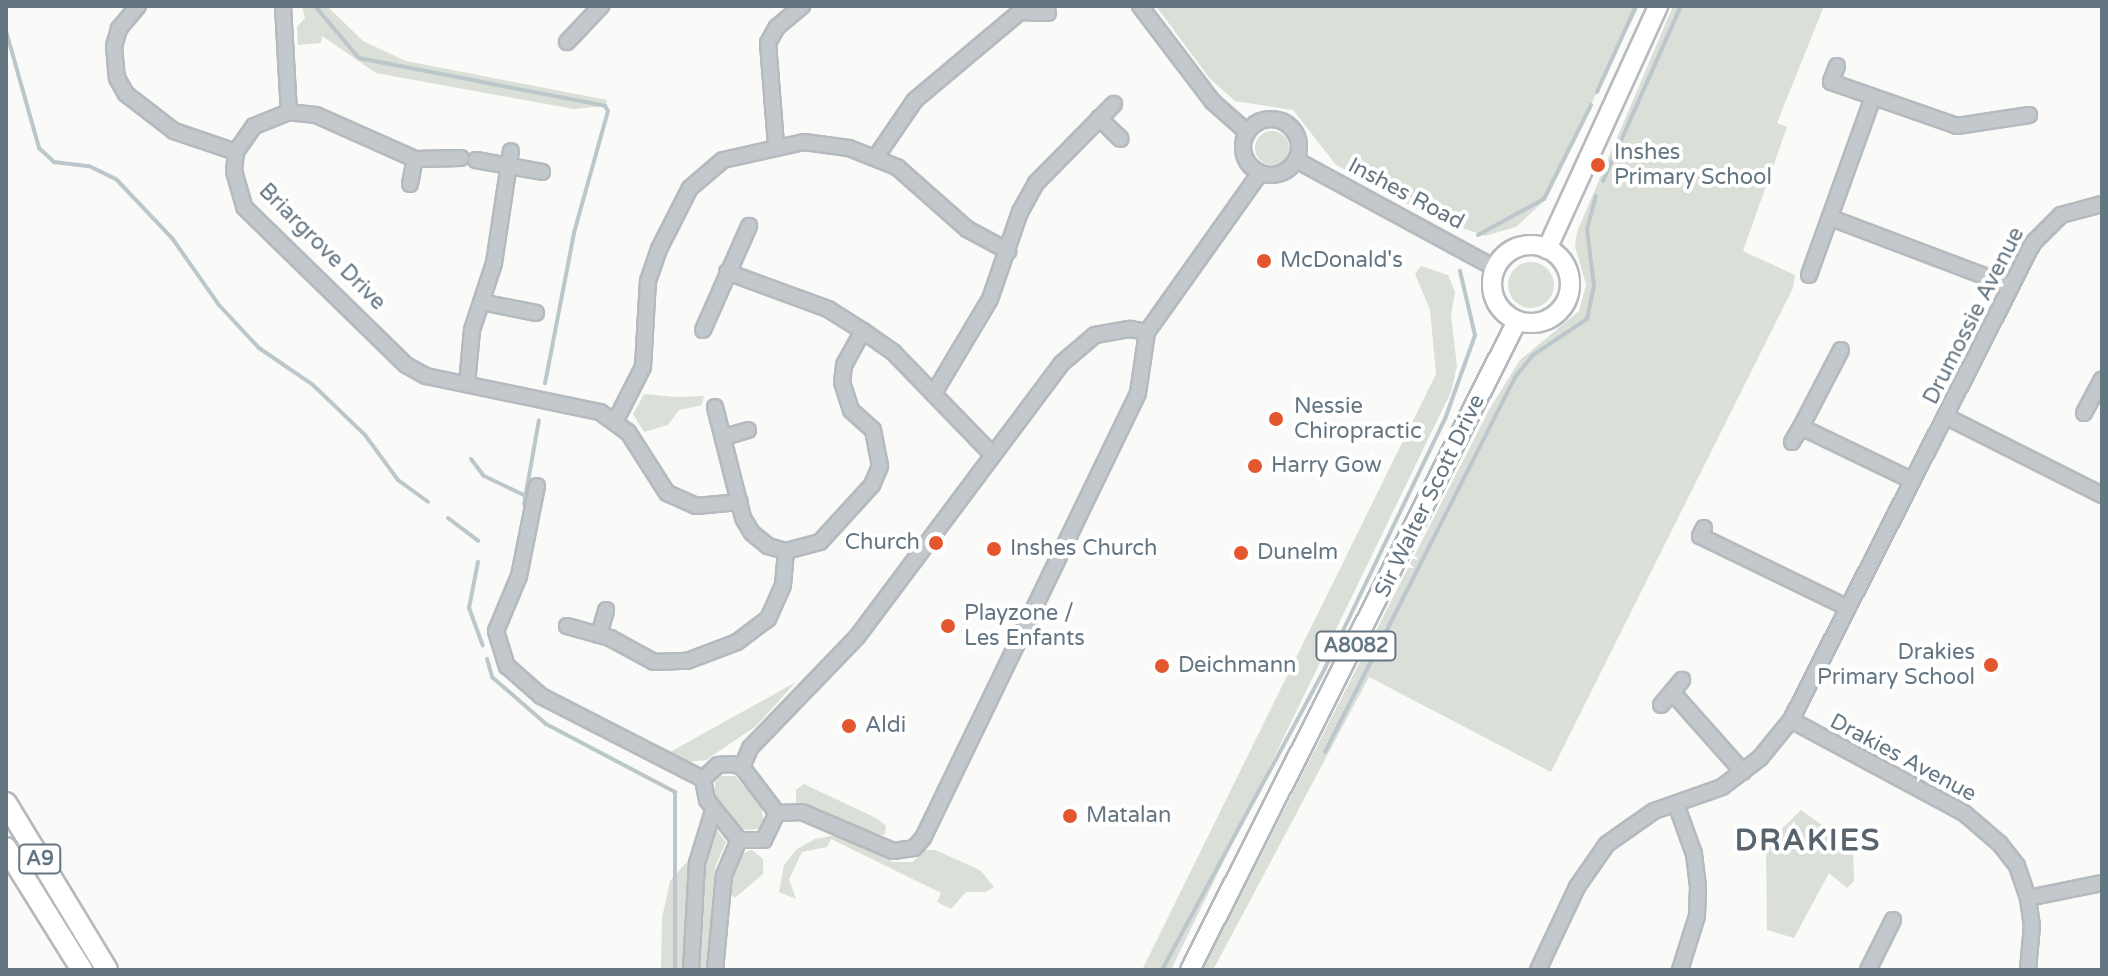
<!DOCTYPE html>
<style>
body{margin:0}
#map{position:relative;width:2108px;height:976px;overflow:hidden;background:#fafaf8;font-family:"Varela Round",sans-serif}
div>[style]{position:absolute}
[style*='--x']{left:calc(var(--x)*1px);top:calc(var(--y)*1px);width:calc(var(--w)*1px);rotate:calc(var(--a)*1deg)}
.green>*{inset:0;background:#dadfd7}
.round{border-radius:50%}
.stream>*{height:4px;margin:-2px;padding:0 2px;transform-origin:2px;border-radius:2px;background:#bbc7cb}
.roads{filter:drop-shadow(2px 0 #b5babe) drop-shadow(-2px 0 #b5babe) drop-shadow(0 2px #b5babe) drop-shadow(0 -2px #b5babe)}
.minor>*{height:14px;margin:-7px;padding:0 7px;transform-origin:7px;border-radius:7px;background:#c3c8cc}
.minor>.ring{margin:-7px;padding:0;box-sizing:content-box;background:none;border:14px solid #c3c8cc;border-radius:50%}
.major>*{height:18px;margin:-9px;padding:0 9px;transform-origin:9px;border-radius:9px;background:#fff}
.major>.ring{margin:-9px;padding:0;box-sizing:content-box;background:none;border:18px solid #fff;border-radius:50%}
.highway>*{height:20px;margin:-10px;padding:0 10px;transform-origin:10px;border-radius:10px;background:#fff}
.dots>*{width:22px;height:22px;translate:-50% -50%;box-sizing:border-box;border:4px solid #fff;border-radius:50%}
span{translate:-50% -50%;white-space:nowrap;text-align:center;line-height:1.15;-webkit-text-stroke:8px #fff;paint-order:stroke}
.shield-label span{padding:2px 6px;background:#fff;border:2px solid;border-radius:6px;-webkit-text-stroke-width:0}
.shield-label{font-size:20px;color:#657683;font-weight:700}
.poi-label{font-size:22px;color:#657683}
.left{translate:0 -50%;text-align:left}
.right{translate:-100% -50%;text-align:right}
.street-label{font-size:22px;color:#657683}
.district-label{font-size:30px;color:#57646e;font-weight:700;letter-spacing:2px}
.frame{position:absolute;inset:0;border:8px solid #657683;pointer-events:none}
</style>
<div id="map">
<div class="green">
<i style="clip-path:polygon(302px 6px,327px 6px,363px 41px,406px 61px,607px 100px,605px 106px,573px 109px,376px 73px,322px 36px,321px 43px,298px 45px,297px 27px,305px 18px)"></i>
<i style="clip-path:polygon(1156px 6px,1639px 6px,1544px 201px,1516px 227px,1485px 236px,1431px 217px,1336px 165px,1293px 110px,1235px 101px,1210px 79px)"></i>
<i style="clip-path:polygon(1673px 6px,1824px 6px,1777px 123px,1787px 127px,1743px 251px,1795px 275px,1793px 288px,1551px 772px,1369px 677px,1213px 970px,1202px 970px,1490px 408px,1520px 360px,1579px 311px,1586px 285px,1575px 246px,1577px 232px)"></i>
<i class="round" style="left:1255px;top:131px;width:34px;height:34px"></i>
<i class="round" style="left:1508px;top:262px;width:46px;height:46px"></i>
<i style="clip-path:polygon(1421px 266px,1448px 275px,1455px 292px,1451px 315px,1457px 366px,1451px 392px,1171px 970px,1142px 970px,1436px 374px,1430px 310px,1415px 274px)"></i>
<i style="clip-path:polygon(644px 394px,675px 397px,704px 396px,702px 405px,679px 410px,668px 425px,644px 432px,633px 414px)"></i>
<i style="clip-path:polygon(796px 682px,756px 726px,706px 760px,687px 762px,646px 746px,670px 752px)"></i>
<i style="clip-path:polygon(721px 776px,735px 776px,761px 806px,764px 823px,759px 829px,741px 830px,715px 798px,715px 782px)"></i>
<i style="clip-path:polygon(804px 784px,876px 818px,886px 826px,885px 834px,870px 837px,808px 810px,796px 802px,796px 790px)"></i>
<i style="clip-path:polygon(1801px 810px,1853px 847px,1854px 881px,1847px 888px,1829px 873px,1794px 938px,1767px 930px,1766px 845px)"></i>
<i style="clip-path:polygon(716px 829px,726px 842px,715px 867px,711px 970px,661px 970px,662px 918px,670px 881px)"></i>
<i style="clip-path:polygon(837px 835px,893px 862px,913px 862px,924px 850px,935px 850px,980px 870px,994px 887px,986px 892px,966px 892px,951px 909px,937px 902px,941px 893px,831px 839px,827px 847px,802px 852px,789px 879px,796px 899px,779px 892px,784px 865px,797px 849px,815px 839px)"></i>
<i style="clip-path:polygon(752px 850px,763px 859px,763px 874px,735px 898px,728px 892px,728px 875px,738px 855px)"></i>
</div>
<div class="stream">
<i style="--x:315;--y:6;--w:68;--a:49.8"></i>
<i style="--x:359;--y:58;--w:251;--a:11"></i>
<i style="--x:605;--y:106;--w:6;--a:59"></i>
<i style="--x:608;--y:111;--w:127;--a:105.6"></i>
<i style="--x:574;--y:233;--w:153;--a:100.9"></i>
<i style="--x:6;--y:31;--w:122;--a:74.2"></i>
<i style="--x:39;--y:148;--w:21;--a:43"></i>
<i style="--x:54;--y:162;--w:35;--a:7"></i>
<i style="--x:89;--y:166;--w:30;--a:26"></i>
<i style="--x:116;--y:179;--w:81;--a:46.5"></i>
<i style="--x:172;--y:238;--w:82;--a:55"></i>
<i style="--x:219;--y:305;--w:59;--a:47.1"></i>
<i style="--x:259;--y:348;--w:65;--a:34.4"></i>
<i style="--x:313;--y:385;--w:72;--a:43.9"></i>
<i style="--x:365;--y:435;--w:56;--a:53.7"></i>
<i style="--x:398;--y:480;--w:37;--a:36"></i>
<i style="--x:1597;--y:92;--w:94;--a:-65.6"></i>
<i style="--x:1603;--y:181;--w:192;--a:-66"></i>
<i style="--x:1478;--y:235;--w:75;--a:-28.6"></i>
<i style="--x:1544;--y:199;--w:105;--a:-63.4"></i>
<i style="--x:471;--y:459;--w:21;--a:53"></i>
<i style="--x:484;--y:476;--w:47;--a:25.5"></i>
<i style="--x:524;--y:504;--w:85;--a:-79.9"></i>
<i style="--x:448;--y:518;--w:38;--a:37"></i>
<i style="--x:478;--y:562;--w:47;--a:101.1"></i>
<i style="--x:469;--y:608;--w:40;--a:69.8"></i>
<i style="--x:487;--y:659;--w:19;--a:74"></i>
<i style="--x:492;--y:677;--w:72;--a:41"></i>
<i style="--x:546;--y:724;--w:146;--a:27.8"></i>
<i style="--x:675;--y:792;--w:178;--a:90"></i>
<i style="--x:1325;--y:752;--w:422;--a:-63.1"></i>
<i style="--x:1516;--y:376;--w:27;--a:-51"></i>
<i style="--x:1533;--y:355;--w:65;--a:-33.7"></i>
<i style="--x:1587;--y:319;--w:34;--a:-78"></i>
<i style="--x:1594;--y:286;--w:57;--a:-97"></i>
<i style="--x:1587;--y:229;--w:34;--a:-75"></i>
<i style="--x:1162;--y:970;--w:343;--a:-61.6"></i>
<i style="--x:1325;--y:668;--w:276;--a:-64.3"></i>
<i style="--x:1445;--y:419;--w:89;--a:-70.3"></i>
<i style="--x:1475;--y:335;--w:66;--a:-103.2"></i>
</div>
<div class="roads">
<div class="minor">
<i style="--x:138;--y:6;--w:30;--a:130"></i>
<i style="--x:119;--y:29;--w:18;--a:106"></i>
<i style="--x:114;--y:46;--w:32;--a:85"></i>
<i style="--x:117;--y:78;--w:18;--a:61"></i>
<i style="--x:126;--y:94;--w:61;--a:37.6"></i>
<i style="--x:174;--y:131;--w:65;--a:18.7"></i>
<i style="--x:283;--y:6;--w:106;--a:86.8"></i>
<i style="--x:1020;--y:6;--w:6;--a:90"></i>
<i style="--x:1020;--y:12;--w:28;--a:2"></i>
<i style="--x:1140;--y:6;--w:121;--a:52.8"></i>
<i style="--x:1213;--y:102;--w:45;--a:41.4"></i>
<i style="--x:567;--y:42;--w:50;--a:-46.6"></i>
<i style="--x:1837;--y:66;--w:17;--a:111"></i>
<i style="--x:1831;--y:82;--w:133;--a:19.2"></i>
<i style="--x:1957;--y:126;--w:73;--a:-8.7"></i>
<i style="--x:1099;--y:118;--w:30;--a:44"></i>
<i class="ring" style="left:1243px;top:119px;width:42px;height:42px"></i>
<i style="--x:776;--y:145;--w:102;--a:-94.5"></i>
<i style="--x:768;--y:43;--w:18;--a:-61"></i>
<i style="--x:777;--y:27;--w:33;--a:-40"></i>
<i style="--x:876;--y:157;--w:69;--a:-55.6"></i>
<i style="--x:915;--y:100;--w:137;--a:-40"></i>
<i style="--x:461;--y:158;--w:46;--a:178.8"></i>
<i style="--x:415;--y:159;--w:108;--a:-156"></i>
<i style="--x:316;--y:115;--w:27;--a:-174"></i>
<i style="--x:289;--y:112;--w:38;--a:158"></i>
<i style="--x:254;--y:126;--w:32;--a:125"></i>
<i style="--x:236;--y:152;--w:19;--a:96"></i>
<i style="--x:234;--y:171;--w:37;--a:74"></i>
<i style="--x:244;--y:207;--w:226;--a:44.3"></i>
<i style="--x:406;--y:365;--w:23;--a:29"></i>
<i style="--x:426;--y:376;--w:178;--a:11.7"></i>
<i style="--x:600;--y:412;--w:34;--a:36"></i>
<i style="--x:628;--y:432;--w:72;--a:57.4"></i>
<i style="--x:667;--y:493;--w:32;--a:24"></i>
<i style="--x:696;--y:506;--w:44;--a:-5.2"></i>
<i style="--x:476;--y:160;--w:67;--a:10.3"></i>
<i style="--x:1296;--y:160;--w:226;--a:28.5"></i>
<i style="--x:410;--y:184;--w:25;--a:-79"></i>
<i style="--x:1831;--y:218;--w:192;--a:20.7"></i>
<i style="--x:727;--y:272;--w:108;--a:20.1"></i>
<i style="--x:828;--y:309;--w:41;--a:32.2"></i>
<i style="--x:863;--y:331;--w:38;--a:35"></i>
<i style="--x:894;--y:353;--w:139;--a:45.9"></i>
<i style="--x:1809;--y:275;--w:189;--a:-70.2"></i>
<i style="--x:481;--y:302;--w:56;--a:11.3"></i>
<i style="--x:703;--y:330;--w:114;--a:-66.1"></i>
<i style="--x:1841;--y:350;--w:87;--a:117.5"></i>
<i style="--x:1801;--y:427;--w:122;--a:25.7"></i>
<i style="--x:467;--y:384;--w:54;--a:-84.7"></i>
<i style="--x:472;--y:330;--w:71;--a:-71.8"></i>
<i style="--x:494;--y:263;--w:113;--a:-81.4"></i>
<i style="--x:934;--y:393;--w:109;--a:-59.2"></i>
<i style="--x:990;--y:299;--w:92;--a:-71"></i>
<i style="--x:1020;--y:212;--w:33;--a:-61"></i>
<i style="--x:1036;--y:183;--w:111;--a:-45.4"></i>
<i style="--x:715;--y:407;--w:114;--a:75.8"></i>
<i style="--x:743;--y:518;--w:17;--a:59"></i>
<i style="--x:752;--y:533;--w:21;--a:39"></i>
<i style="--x:768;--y:546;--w:19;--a:16"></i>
<i style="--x:786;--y:551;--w:35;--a:-15"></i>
<i style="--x:820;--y:542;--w:77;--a:-47.6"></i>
<i style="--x:872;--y:485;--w:21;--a:-67"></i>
<i style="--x:880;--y:466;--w:37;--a:-101"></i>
<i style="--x:873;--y:430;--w:30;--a:-138"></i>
<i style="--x:851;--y:410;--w:29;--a:-108"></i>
<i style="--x:842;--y:382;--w:17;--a:-83"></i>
<i style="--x:844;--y:365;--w:39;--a:-61"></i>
<i style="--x:2084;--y:413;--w:38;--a:-62"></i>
<i style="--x:1947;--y:417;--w:174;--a:26.7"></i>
<i style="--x:616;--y:420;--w:59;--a:-63"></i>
<i style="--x:643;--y:367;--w:86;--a:-86.7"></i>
<i style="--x:648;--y:281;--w:34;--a:-71"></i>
<i style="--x:659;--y:249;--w:68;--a:-63.1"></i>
<i style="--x:690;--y:188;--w:43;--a:-40.3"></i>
<i style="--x:723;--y:160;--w:83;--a:-12.5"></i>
<i style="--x:804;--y:142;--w:45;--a:7.6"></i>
<i style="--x:849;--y:148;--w:52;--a:21.6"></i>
<i style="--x:897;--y:167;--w:94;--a:41.5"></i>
<i style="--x:967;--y:229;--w:47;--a:28.2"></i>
<i style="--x:724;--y:437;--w:25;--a:-16"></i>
<i style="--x:1792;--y:442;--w:17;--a:-59"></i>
<i style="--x:537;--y:486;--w:92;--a:101.3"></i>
<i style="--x:519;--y:576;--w:60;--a:112.7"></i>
<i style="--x:496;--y:631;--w:37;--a:73"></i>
<i style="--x:507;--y:666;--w:45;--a:41.4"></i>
<i style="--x:541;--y:696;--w:182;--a:27.1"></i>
<i style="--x:1704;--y:528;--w:9;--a:117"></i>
<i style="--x:1700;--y:536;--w:162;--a:25.9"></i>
<i style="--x:567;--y:626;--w:45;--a:15.6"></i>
<i style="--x:610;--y:638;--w:50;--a:28.6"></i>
<i style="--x:654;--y:662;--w:33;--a:-2"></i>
<i style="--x:687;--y:661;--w:53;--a:-20.8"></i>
<i style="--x:737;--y:642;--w:39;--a:-37"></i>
<i style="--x:768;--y:619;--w:37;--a:-66"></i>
<i style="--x:783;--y:585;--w:34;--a:-85"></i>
<i style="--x:599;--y:635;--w:26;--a:-74"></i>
<i style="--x:1672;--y:692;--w:107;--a:48.4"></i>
<i style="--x:1661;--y:705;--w:33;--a:-50"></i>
<i style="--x:1791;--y:720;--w:196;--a:28.3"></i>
<i style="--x:1964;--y:813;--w:48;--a:40.7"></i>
<i style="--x:2000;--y:844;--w:28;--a:52"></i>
<i style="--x:2017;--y:866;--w:34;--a:71"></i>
<i style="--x:2028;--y:898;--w:27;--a:82"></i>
<i style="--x:2032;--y:925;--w:45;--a:95.1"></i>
<i style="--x:731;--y:764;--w:11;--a:15"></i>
<i style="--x:742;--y:767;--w:58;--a:52.7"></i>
<i style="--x:777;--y:813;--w:30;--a:116"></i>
<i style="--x:764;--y:840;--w:25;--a:180"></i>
<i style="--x:739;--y:840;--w:51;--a:-128.7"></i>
<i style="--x:707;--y:800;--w:21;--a:-101"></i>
<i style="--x:703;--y:779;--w:21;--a:-43"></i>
<i style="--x:718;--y:765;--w:13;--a:-4"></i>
<i style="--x:742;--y:767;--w:21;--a:-67"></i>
<i style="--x:750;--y:748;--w:154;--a:-46.1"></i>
<i style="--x:857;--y:637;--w:342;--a:-53.2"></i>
<i style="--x:1062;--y:363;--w:43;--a:-40.3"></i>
<i style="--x:1095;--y:335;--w:36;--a:-10"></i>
<i style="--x:1130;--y:329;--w:17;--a:10"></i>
<i style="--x:1676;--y:804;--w:53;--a:70.2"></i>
<i style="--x:1694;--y:854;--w:33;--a:83"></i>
<i style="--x:1698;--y:887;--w:29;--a:92"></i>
<i style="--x:1697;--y:916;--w:57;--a:107.5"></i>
<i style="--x:777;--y:813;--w:25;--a:-2"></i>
<i style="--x:802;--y:812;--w:99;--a:23.2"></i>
<i style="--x:893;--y:851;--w:21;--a:-8"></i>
<i style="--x:914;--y:848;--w:13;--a:-48"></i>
<i style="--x:923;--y:838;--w:494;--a:-64.2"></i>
<i style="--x:1138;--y:393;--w:62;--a:-81.6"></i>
<i style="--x:1147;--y:332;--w:195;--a:-54.6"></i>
<i style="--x:2028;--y:898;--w:76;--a:-11.5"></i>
<i style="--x:691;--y:970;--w:107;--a:-86.8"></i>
<i style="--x:697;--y:863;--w:54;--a:-72.9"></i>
<i style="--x:715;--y:970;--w:95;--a:-84.6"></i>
<i style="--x:724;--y:875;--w:38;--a:-67"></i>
<i style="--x:1538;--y:970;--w:92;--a:-64.8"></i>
<i style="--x:1577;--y:887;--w:52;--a:-55.1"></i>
<i style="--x:1607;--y:844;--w:57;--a:-35.1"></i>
<i style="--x:1654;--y:811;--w:72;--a:-19.4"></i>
<i style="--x:1722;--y:787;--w:48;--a:-37.3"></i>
<i style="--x:1760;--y:758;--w:49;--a:-50.8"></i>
<i style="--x:1791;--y:720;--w:535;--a:-63.1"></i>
<i style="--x:2033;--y:243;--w:40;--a:-45"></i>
<i style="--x:2061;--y:215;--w:42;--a:-15"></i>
<i style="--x:1868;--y:970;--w:56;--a:-63.4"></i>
</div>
<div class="major">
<i class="ring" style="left:1492px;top:245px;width:60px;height:60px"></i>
<i style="--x:1547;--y:249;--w:267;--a:-65.4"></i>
<i style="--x:1190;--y:970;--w:727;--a:-63.26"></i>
</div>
<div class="highway">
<i style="--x:6;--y:803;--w:195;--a:58.8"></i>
<i style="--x:6;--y:848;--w:144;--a:58.1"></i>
</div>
</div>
<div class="dots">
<i style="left:1598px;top:165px;background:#e4572e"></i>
<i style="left:1264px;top:261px;background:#e4572e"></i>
<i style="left:1276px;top:419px;background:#e4572e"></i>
<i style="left:1255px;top:466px;background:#e4572e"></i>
<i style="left:936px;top:543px;background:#e4572e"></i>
<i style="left:994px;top:549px;background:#e4572e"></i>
<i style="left:1241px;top:553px;background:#e4572e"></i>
<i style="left:948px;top:626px;background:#e4572e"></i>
<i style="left:1991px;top:665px;background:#e4572e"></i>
<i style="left:1162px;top:666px;background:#e4572e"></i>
<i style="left:849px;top:726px;background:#e4572e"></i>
<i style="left:1070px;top:816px;background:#e4572e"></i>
</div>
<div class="shield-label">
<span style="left:1356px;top:646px">A8082</span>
<span style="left:40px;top:859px">A9</span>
</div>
<div class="poi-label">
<span class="left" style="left:1614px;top:165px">Inshes<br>Primary School</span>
<span class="left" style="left:1280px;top:261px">McDonald's</span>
<span class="left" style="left:1294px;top:419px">Nessie<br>Chiropractic</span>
<span class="left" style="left:1271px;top:466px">Harry Gow</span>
<span class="right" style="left:920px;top:543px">Church</span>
<span class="left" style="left:1010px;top:549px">Inshes Church</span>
<span class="left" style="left:1257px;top:553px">Dunelm</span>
<span class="left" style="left:964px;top:626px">Playzone /<br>Les Enfants</span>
<span class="right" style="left:1975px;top:665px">Drakies<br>Primary School</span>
<span class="left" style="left:1178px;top:666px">Deichmann</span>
<span class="left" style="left:865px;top:726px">Aldi</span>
<span class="left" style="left:1086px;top:816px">Matalan</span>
</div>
<div class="street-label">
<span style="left:1406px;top:194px;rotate:28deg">Inshes Road</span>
<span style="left:322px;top:247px;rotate:45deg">Briargrove Drive</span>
<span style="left:1974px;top:316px;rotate:-63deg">Drumossie Avenue</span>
<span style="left:1430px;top:496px;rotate:-64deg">Sir Walter Scott Drive</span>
<span style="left:1903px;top:758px;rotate:28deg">Drakies Avenue</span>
</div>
<div class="district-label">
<span style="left:1808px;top:841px">DRAKIES</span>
</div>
<div class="frame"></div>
</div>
